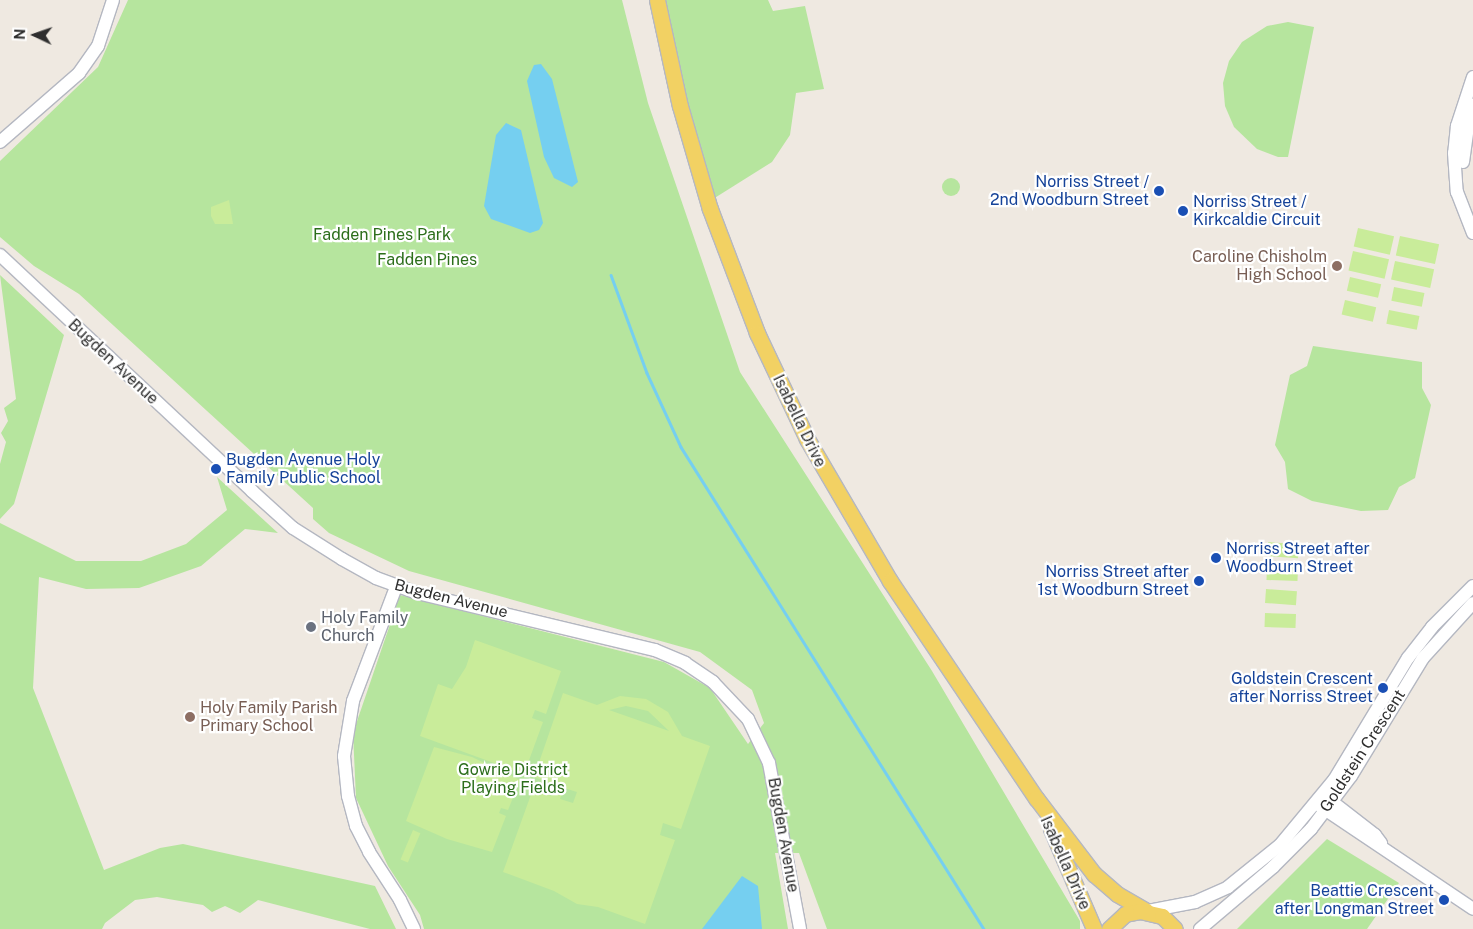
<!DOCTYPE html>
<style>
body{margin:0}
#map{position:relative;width:1473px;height:929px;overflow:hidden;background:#efe9e1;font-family:"Public Sans",sans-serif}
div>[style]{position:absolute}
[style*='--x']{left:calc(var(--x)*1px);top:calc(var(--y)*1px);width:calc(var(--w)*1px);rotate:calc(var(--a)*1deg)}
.green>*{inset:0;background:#b6e59e}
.round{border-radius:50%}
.pitch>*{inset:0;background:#c9ec9a;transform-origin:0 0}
.water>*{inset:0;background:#75cff0}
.stream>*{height:2.5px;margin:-1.25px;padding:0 1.25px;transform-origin:1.25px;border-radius:1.25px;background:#75cff0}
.roads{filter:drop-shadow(1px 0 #b4b7c1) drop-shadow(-1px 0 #b4b7c1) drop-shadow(0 1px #b4b7c1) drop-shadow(0 -1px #b4b7c1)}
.tertiary>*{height:12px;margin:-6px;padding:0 6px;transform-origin:6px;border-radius:6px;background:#fff}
.primary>*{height:15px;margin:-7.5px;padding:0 7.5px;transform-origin:7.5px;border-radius:7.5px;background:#f2d163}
.dots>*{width:14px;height:14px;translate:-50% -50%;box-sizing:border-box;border:2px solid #fff;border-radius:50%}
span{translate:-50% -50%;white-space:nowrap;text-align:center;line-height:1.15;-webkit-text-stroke:4.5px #fff;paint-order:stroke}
.transit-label{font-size:16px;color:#164399}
.right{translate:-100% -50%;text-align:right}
.left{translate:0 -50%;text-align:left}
.park-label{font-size:16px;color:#2c6e1b}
.education-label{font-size:16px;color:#785e54}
.street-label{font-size:16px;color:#2e2e2e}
.worship-label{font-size:16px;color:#5b616d}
.north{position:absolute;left:10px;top:10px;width:50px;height:50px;-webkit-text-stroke:4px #fff;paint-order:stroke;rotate:273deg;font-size:14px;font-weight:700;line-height:20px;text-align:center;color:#2e2e2e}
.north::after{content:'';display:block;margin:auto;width:18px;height:22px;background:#2e2e2e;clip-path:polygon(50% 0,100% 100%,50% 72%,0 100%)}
</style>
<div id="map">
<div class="green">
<i style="clip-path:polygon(128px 0,622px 0,648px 103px,740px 372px,932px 671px,1080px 921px,1080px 929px,827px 929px,799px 853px,775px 853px,788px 929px,424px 929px,420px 915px,388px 866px,356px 798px,353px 733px,400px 595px,664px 662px,710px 688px,748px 744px,764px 723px,752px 690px,700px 652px,409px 571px,329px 533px,313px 519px,313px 508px,79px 294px,34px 266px,0 237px,0 161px,98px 67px)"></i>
<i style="clip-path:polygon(663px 0,768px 0,773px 11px,805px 6px,824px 89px,796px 93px,790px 135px,772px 162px,713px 199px,686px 109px)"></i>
<i style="clip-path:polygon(1288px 22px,1314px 27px,1288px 157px,1278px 157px,1257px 149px,1234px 127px,1225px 106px,1223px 83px,1229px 61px,1242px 42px,1267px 26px)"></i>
<i class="round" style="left:942px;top:178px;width:18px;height:18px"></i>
<i style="clip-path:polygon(0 275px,64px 335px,14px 504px,0 519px,0 464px,6px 442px,1px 433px,8px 421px,4px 408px,16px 399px)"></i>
<i style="clip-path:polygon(1313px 346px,1422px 362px,1422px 388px,1431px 405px,1415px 478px,1399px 487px,1388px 510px,1361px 511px,1312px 501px,1288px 489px,1285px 462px,1275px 445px,1290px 375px,1307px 366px)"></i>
<i style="clip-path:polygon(217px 477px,278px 533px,245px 529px,201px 566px,139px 588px,86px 589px,39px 577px,33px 688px,104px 870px,160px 848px,183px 844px,375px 886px,396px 929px,370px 929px,258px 900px,240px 913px,225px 906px,212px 912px,203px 905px,157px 897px,135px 900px,105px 923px,102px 929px,0 929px,0 523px,76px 561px,141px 561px,186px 544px,227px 510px)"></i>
<i style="clip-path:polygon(1327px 839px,1399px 883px,1367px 929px,1237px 929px)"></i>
</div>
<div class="pitch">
<i style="clip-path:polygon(229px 200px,233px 224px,215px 224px,211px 216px,211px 207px)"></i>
<i style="left:1358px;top:228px;width:37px;height:19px;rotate:13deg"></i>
<i style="left:1400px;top:236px;width:40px;height:20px;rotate:12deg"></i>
<i style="left:1353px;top:251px;width:37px;height:20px;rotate:13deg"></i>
<i style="left:1395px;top:261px;width:40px;height:19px;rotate:12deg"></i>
<i style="left:1350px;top:277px;width:32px;height:14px;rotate:13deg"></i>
<i style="left:1394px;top:287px;width:31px;height:14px;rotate:11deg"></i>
<i style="left:1345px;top:300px;width:32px;height:15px;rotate:13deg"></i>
<i style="left:1389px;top:310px;width:31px;height:14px;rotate:11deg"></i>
<i style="left:1268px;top:542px;width:31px;height:14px;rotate:4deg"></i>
<i style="left:1267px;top:566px;width:31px;height:14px;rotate:2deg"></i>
<i style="left:1266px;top:589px;width:31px;height:14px;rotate:4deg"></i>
<i style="left:1265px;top:613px;width:31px;height:14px;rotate:2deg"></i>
<i style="clip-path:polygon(475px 640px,561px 671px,546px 714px,535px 710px,532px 718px,543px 722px,524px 774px,420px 736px,438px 684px,452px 689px,466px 667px)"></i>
<i style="clip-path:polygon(evenodd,563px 693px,597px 705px,620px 696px,646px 699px,668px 712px,682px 736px,710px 746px,681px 829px,663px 823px,660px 835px,675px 840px,645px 924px,598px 907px,577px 904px,554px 891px,503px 872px,533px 789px,552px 796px,556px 785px,534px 777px,563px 693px,626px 706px,648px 711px,669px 731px,609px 710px,626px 706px,563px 693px,564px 788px,577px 792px,573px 803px,560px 799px,564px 788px)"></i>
<i style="clip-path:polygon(434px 747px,472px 757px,520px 780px,508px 810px,501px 808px,499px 813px,506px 816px,492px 852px,447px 839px,406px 821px)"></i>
<i style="left:413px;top:830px;width:8px;height:32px;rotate:23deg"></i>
</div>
<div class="water">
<i style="clip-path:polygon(541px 64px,552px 79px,578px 182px,572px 187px,554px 178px,544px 157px,527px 81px,534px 65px)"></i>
<i style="clip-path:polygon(506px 123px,521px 130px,543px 223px,539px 230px,530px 233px,491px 219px,484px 206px,496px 135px)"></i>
<i style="clip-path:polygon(742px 876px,758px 886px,762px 929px,702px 929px)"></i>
</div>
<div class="stream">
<i style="--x:611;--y:275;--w:104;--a:69.8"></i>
<i style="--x:647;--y:373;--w:81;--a:65.3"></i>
<i style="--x:681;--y:447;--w:569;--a:57.85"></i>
</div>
<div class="roads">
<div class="tertiary">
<i style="--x:1473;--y:77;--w:52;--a:108.1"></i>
<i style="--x:1457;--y:126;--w:27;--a:96"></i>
<i style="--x:1454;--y:153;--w:39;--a:86"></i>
<i style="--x:1457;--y:192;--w:44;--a:68.7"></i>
<i style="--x:0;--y:142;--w:105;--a:-41.1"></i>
<i style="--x:79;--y:73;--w:33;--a:-55"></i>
<i style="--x:98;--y:46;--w:48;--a:-71.9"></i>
<i style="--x:1463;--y:162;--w:58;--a:-82"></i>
<i style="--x:0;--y:255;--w:345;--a:43.1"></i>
<i style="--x:252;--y:491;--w:55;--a:42.1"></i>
<i style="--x:293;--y:528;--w:58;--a:32.3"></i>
<i style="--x:342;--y:559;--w:39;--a:29"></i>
<i style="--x:376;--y:578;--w:44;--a:20.1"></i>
<i style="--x:417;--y:593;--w:245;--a:13.5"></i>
<i style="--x:655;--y:650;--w:33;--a:23"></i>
<i style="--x:685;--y:663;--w:34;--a:34"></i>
<i style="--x:713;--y:682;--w:51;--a:46.6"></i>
<i style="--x:748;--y:719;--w:49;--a:64.5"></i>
<i style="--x:769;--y:763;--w:169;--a:79.4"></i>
<i style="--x:396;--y:587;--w:122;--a:110.7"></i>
<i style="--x:353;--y:701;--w:56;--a:99.3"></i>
<i style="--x:344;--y:756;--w:40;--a:84.3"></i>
<i style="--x:348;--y:796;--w:31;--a:75"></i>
<i style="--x:356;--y:826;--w:29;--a:63"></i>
<i style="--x:369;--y:852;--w:57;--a:57.1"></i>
<i style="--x:400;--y:900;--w:32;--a:64"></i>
<i style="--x:1326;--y:797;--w:62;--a:37.8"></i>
<i style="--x:1375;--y:835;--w:10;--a:53"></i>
<i style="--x:1320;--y:806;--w:184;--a:33.9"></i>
<i style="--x:1148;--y:911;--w:48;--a:-10.8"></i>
<i style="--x:1195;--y:902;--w:36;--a:-24"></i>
<i style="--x:1228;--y:887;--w:67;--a:-38.9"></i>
<i style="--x:1280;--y:845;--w:85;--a:-50.3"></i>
<i style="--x:1334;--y:780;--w:143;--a:-58.8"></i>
<i style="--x:1408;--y:658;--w:39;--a:-52"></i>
<i style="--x:1432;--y:627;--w:58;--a:-45"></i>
<i style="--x:1200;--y:929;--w:96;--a:-40.3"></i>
<i style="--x:1273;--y:867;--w:54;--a:-45"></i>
<i style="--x:1311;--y:829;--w:66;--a:-53"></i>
<i style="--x:1351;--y:776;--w:138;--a:-58.6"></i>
<i style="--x:1423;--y:658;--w:74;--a:-47.7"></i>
</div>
<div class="primary">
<i style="--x:657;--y:0;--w:108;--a:77.8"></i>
<i style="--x:680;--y:106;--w:107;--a:73.8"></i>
<i style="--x:710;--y:209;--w:133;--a:69.2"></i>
<i style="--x:757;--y:333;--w:117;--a:64.7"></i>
<i style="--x:807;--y:439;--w:164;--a:59.7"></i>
<i style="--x:890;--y:581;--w:262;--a:56.1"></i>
<i style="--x:1036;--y:798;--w:96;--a:52.7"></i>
<i style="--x:1094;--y:874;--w:30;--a:41"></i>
<i style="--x:1117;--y:894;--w:34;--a:30"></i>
<i style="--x:1051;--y:829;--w:109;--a:66.7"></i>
<i style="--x:1109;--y:929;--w:22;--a:-43"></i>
<i style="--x:1125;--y:914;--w:15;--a:-11"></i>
<i style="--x:1140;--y:911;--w:23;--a:13"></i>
<i style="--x:1162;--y:916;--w:18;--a:45"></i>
</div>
</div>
<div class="dots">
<i style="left:1159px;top:191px;background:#1a4fb4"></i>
<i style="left:1183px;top:211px;background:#1a4fb4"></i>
<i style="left:1337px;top:266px;background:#8d6e63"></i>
<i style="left:216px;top:469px;background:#1a4fb4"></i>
<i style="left:1216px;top:558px;background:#1a4fb4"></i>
<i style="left:1199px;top:581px;background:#1a4fb4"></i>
<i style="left:311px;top:627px;background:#6b7280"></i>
<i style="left:1383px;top:688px;background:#1a4fb4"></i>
<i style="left:190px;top:717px;background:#8d6e63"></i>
<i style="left:1444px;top:900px;background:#1a4fb4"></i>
</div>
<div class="transit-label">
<span class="right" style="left:1149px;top:191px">Norriss Street /<br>2nd Woodburn Street</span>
<span class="left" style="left:1193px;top:211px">Norriss Street /<br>Kirkcaldie Circuit</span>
<span class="left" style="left:226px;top:469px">Bugden Avenue Holy<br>Family Public School</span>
<span class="left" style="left:1226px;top:558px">Norriss Street after<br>Woodburn Street</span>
<span class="right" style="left:1189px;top:581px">Norriss Street after<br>1st Woodburn Street</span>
<span class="right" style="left:1373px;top:688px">Goldstein Crescent<br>after Norriss Street</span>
<span class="right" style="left:1434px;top:900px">Beattie Crescent<br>after Longman Street</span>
</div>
<div class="park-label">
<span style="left:382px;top:235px">Fadden Pines Park</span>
<span style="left:427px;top:260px">Fadden Pines</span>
<span style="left:513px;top:779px">Gowrie District<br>Playing Fields</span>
</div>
<div class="education-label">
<span class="right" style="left:1327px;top:266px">Caroline Chisholm<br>High School</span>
<span class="left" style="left:200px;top:717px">Holy Family Parish<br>Primary School</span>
</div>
<div class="street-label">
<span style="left:113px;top:362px;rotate:43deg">Bugden Avenue</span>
<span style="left:799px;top:421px;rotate:64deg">Isabella Drive</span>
<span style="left:451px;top:599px;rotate:14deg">Bugden Avenue</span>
<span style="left:1363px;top:751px;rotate:-57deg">Goldstein Crescent</span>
<span style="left:783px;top:835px;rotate:80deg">Bugden Avenue</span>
<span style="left:1065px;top:863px;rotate:66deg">Isabella Drive</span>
</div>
<div class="worship-label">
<span class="left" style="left:321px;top:627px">Holy Family<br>Church</span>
</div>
<div class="north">N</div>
</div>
